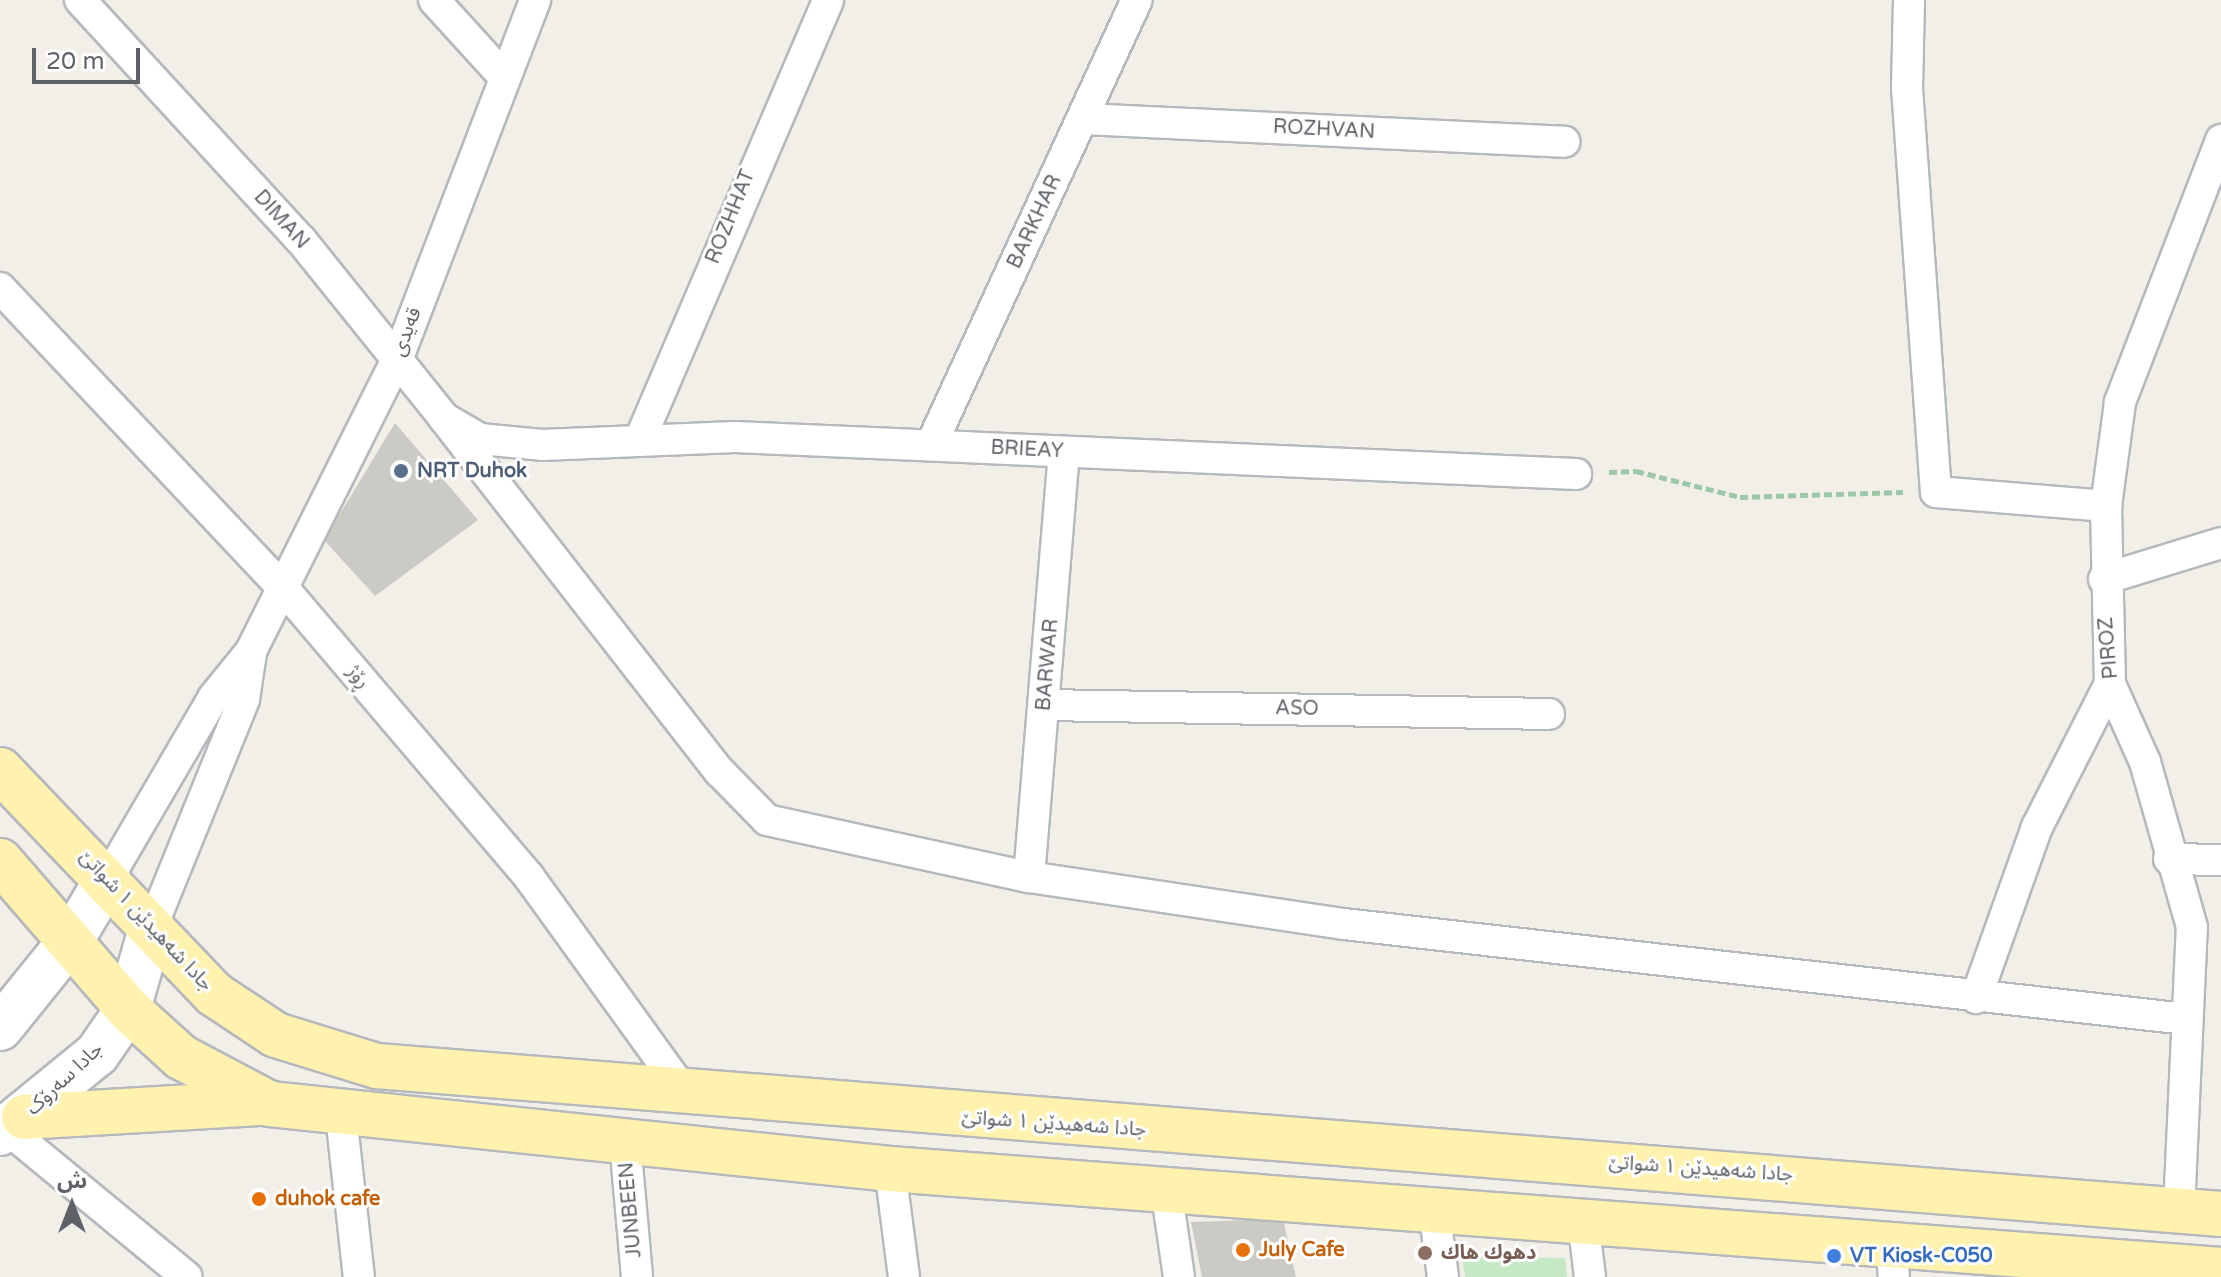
<!DOCTYPE html>
<meta charset="utf-8">
<style>
body{margin:0}
#map{position:relative;width:2221px;height:1277px;overflow:hidden;background:#f1efe8;font-family:"Varela Round","Noto Sans Arabic",sans-serif}
div>[style]{position:absolute}
[style*='--x']{left:calc(var(--x)*1px);top:calc(var(--y)*1px);width:calc(var(--w)*1px);rotate:calc(var(--a)*1deg)}
.green>*{inset:0;background:#c5e8c5}
.building>*{inset:0;background:#cccac5}
.path>*{height:5px;margin-top:-2.5px;transform-origin:0;background:repeating-linear-gradient(90deg,#9cc7a9 0 8px,transparent 0 12px)}
.roads{filter:drop-shadow(2px 0 #b5b8bc) drop-shadow(-2px 0 #b5b8bc) drop-shadow(0 2px #b5b8bc) drop-shadow(0 -2px #b5b8bc)}
.street>*{height:30px;margin:-15px;padding:0 15px;transform-origin:15px;border-radius:15px;background:#fff}
.secondary>*{height:44px;margin:-22px;padding:0 22px;transform-origin:22px;border-radius:22px;background:#fff}
.primary>*{height:44px;margin:-22px;padding:0 22px;transform-origin:22px;border-radius:22px;background:#fff2af}
.dots>*{width:22px;height:22px;translate:-50% -50%;box-sizing:border-box;border:4px solid #fff;border-radius:50%}
span{translate:-50% -50%;white-space:nowrap;text-align:center;line-height:1.15;-webkit-text-stroke:6px #fff;paint-order:stroke}
.street-label{font-size:20px;color:#5f6368}
.service-label{font-size:20px;color:#4e5e75;font-weight:700}
.left{translate:0 -50%;text-align:left}
.food-label{font-size:20px;color:#c56008;font-weight:700}
.education-label{font-size:20px;color:#785e54;font-weight:700}
.shop-label{font-size:20px;color:#366cbe;font-weight:700}
.north{position:absolute;left:32px;top:1165px;width:80px;height:80px;-webkit-text-stroke:6px #fff;paint-order:stroke;rotate:0deg;font-size:22px;font-weight:700;line-height:32px;text-align:center;color:#5f6368}
.north::after{content:'';display:block;margin:auto;width:28px;height:36px;background:#5f6368;clip-path:polygon(50% 0,100% 100%,50% 72%,0 100%)}
.scale{position:absolute;left:32px;top:48px;width:108px;height:36px;box-sizing:border-box;border:4px solid #5f6368;border-top:0;padding-left:10px;font-size:24px;line-height:28px;white-space:nowrap;color:#5f6368;-webkit-text-stroke:6px #fff;paint-order:stroke}
</style>
<div id="map">
<div class="green">
<i style="clip-path:polygon(1462px 1256px,1565px 1258px,1567px 1277px,1465px 1277px)"></i>
</div>
<div class="building">
<i style="clip-path:polygon(395px 423px,478px 520px,375px 596px,324px 540px)"></i>
<i style="clip-path:polygon(1283px 1219px,1296px 1277px,1202px 1277px,1191px 1222px)"></i>
</div>
<div class="path">
<i style="--x:1609;--y:472;--w:27;--a:-2"></i>
<i style="--x:1636;--y:471;--w:107;--a:14"></i>
<i style="--x:1740;--y:497;--w:163;--a:-1.8"></i>
</div>
<div class="roads">
<div class="street">
<i style="--x:80;--y:0;--w:326;--a:47.4"></i>
<i style="--x:301;--y:240;--w:228;--a:51.2"></i>
<i style="--x:444;--y:418;--w:42;--a:30.3"></i>
<i style="--x:480;--y:439;--w:62;--a:5.5"></i>
<i style="--x:542;--y:445;--w:193;--a:-2.4"></i>
<i style="--x:735;--y:437;--w:842;--a:2.52"></i>
<i style="--x:434;--y:0;--w:105;--a:47.7"></i>
<i style="--x:1909;--y:0;--w:88;--a:91.3"></i>
<i style="--x:1907;--y:88;--w:405;--a:85.9"></i>
<i style="--x:1936;--y:492;--w:171;--a:4.7"></i>
<i style="--x:1083;--y:119;--w:482;--a:2.7"></i>
<i style="--x:0;--y:288;--w:414;--a:46.7"></i>
<i style="--x:284;--y:589;--w:378;--a:49.6"></i>
<i style="--x:529;--y:877;--w:265;--a:54.2"></i>
<i style="--x:444;--y:418;--w:449;--a:52.1"></i>
<i style="--x:720;--y:772;--w:67;--a:45.6"></i>
<i style="--x:767;--y:820;--w:268;--a:12.3"></i>
<i style="--x:1029;--y:877;--w:318;--a:8.5"></i>
<i style="--x:1344;--y:924;--w:847;--a:6.44"></i>
<i style="--x:641;--y:437;--w:475;--a:-66.8"></i>
<i style="--x:932;--y:443;--w:488;--a:-65.2"></i>
<i style="--x:2104;--y:579;--w:122;--a:-17.1"></i>
<i style="--x:1045;--y:705;--w:504;--a:1.02"></i>
<i style="--x:2169;--y:859;--w:52;--a:1.1"></i>
<i style="--x:1029;--y:877;--w:426;--a:-85.3"></i>
<i style="--x:108;--y:878;--w:208;--a:-59.7"></i>
<i style="--x:213;--y:698;--w:60;--a:-51"></i>
<i style="--x:251;--y:651;--w:326;--a:-63.4"></i>
<i style="--x:397;--y:360;--w:386;--a:-69"></i>
<i style="--x:152;--y:926;--w:245;--a:-67.9"></i>
<i style="--x:244;--y:699;--w:47;--a:-81.3"></i>
<i style="--x:1976;--y:998;--w:182;--a:-70.4"></i>
<i style="--x:2037;--y:827;--w:161;--a:-63"></i>
<i style="--x:341;--y:1115;--w:163;--a:83.7"></i>
<i style="--x:6;--y:1128;--w:234;--a:39.5"></i>
<i style="--x:625;--y:1142;--w:136;--a:84.9"></i>
<i style="--x:890;--y:1169;--w:109;--a:82.6"></i>
<i style="--x:1166;--y:1188;--w:90;--a:81.7"></i>
<i style="--x:1434;--y:1208;--w:70;--a:82.6"></i>
<i style="--x:2179;--y:1210;--w:283;--a:-87.4"></i>
<i style="--x:2192;--y:927;--w:172;--a:-105.9"></i>
<i style="--x:2145;--y:762;--w:85;--a:-114.2"></i>
<i style="--x:2110;--y:684;--w:178;--a:-91.3"></i>
<i style="--x:2106;--y:506;--w:105;--a:-82.3"></i>
<i style="--x:2120;--y:402;--w:281;--a:-68.9"></i>
<i style="--x:1583;--y:1220;--w:57;--a:83"></i>
<i style="--x:1891;--y:1244;--w:33;--a:85"></i>
</div>
<div class="secondary">
<i style="--x:0;--y:1028;--w:113;--a:-51.1"></i>
<i style="--x:71;--y:940;--w:72;--a:-59.2"></i>
<i style="--x:0;--y:1133;--w:125;--a:-39.2"></i>
<i style="--x:97;--y:1054;--w:55;--a:-55.4"></i>
<i style="--x:128;--y:1009;--w:86;--a:-73.9"></i>
</div>
<div class="primary">
<i style="--x:0;--y:770;--w:310;--a:46.3"></i>
<i style="--x:214;--y:994;--w:74;--a:33.5"></i>
<i style="--x:276;--y:1035;--w:106;--a:17.1"></i>
<i style="--x:377;--y:1066;--w:1850;--a:4.59"></i>
<i style="--x:0;--y:861;--w:196;--a:49.1"></i>
<i style="--x:128;--y:1009;--w:72;--a:42.2"></i>
<i style="--x:181;--y:1057;--w:101;--a:27.8"></i>
<i style="--x:270;--y:1104;--w:623;--a:5.98"></i>
<i style="--x:890;--y:1169;--w:1335;--a:4.34"></i>
<i style="--x:24;--y:1117;--w:239;--a:-3.4"></i>
</div>
</div>
<div class="dots">
<i style="left:401px;top:471px;background:#5c6f8a"></i>
<i style="left:259px;top:1199px;background:#e8710a"></i>
<i style="left:1243px;top:1250px;background:#e8710a"></i>
<i style="left:1425px;top:1253px;background:#8d6e63"></i>
<i style="left:1834px;top:1256px;background:#3f7fe0"></i>
</div>
<div class="street-label">
<span style="left:1324px;top:130px;rotate:3deg">ROZHVAN</span>
<span style="left:731px;top:217px;rotate:-68deg">ROZHHAT</span>
<span style="left:281px;top:220px;rotate:48deg">DIMAN</span>
<span style="left:1035px;top:222px;rotate:-65deg">BARKHAR</span>
<span style="left:407px;top:332px;rotate:-69deg">قەیدی</span>
<span style="left:1027px;top:450px;rotate:3deg">BRIEAY</span>
<span style="left:2109px;top:648px;rotate:-95deg">PIROZ</span>
<span style="left:1048px;top:665px;rotate:-85deg">BARWAR</span>
<span style="left:358px;top:677px;rotate:50deg">ڕۆژ</span>
<span style="left:1297px;top:709px;rotate:1deg">ASO</span>
<span style="left:146px;top:921px;rotate:47deg">جادا شەهیدێن ١ شواتێ</span>
<span style="left:65px;top:1079px;rotate:-43deg">جادا سەرۆک</span>
<span style="left:1054px;top:1124px;rotate:4deg">جادا شەهیدێن ١ شواتێ</span>
<span style="left:1701px;top:1169px;rotate:4deg">جادا شەهیدێن ١ شواتێ</span>
<span style="left:631px;top:1210px;rotate:-95deg">JUNBEEN</span>
</div>
<div class="service-label">
<span class="left" style="left:417px;top:471px">NRT Duhok</span>
</div>
<div class="food-label">
<span class="left" style="left:275px;top:1199px">duhok cafe</span>
<span class="left" style="left:1259px;top:1250px">July Cafe</span>
</div>
<div class="education-label">
<span class="left" style="left:1441px;top:1253px">دهوك هاك</span>
</div>
<div class="shop-label">
<span class="left" style="left:1850px;top:1256px">VT Kiosk-C050</span>
</div>
<div class="north">ش</div>
<div class="scale">20 m</div>
</div>
